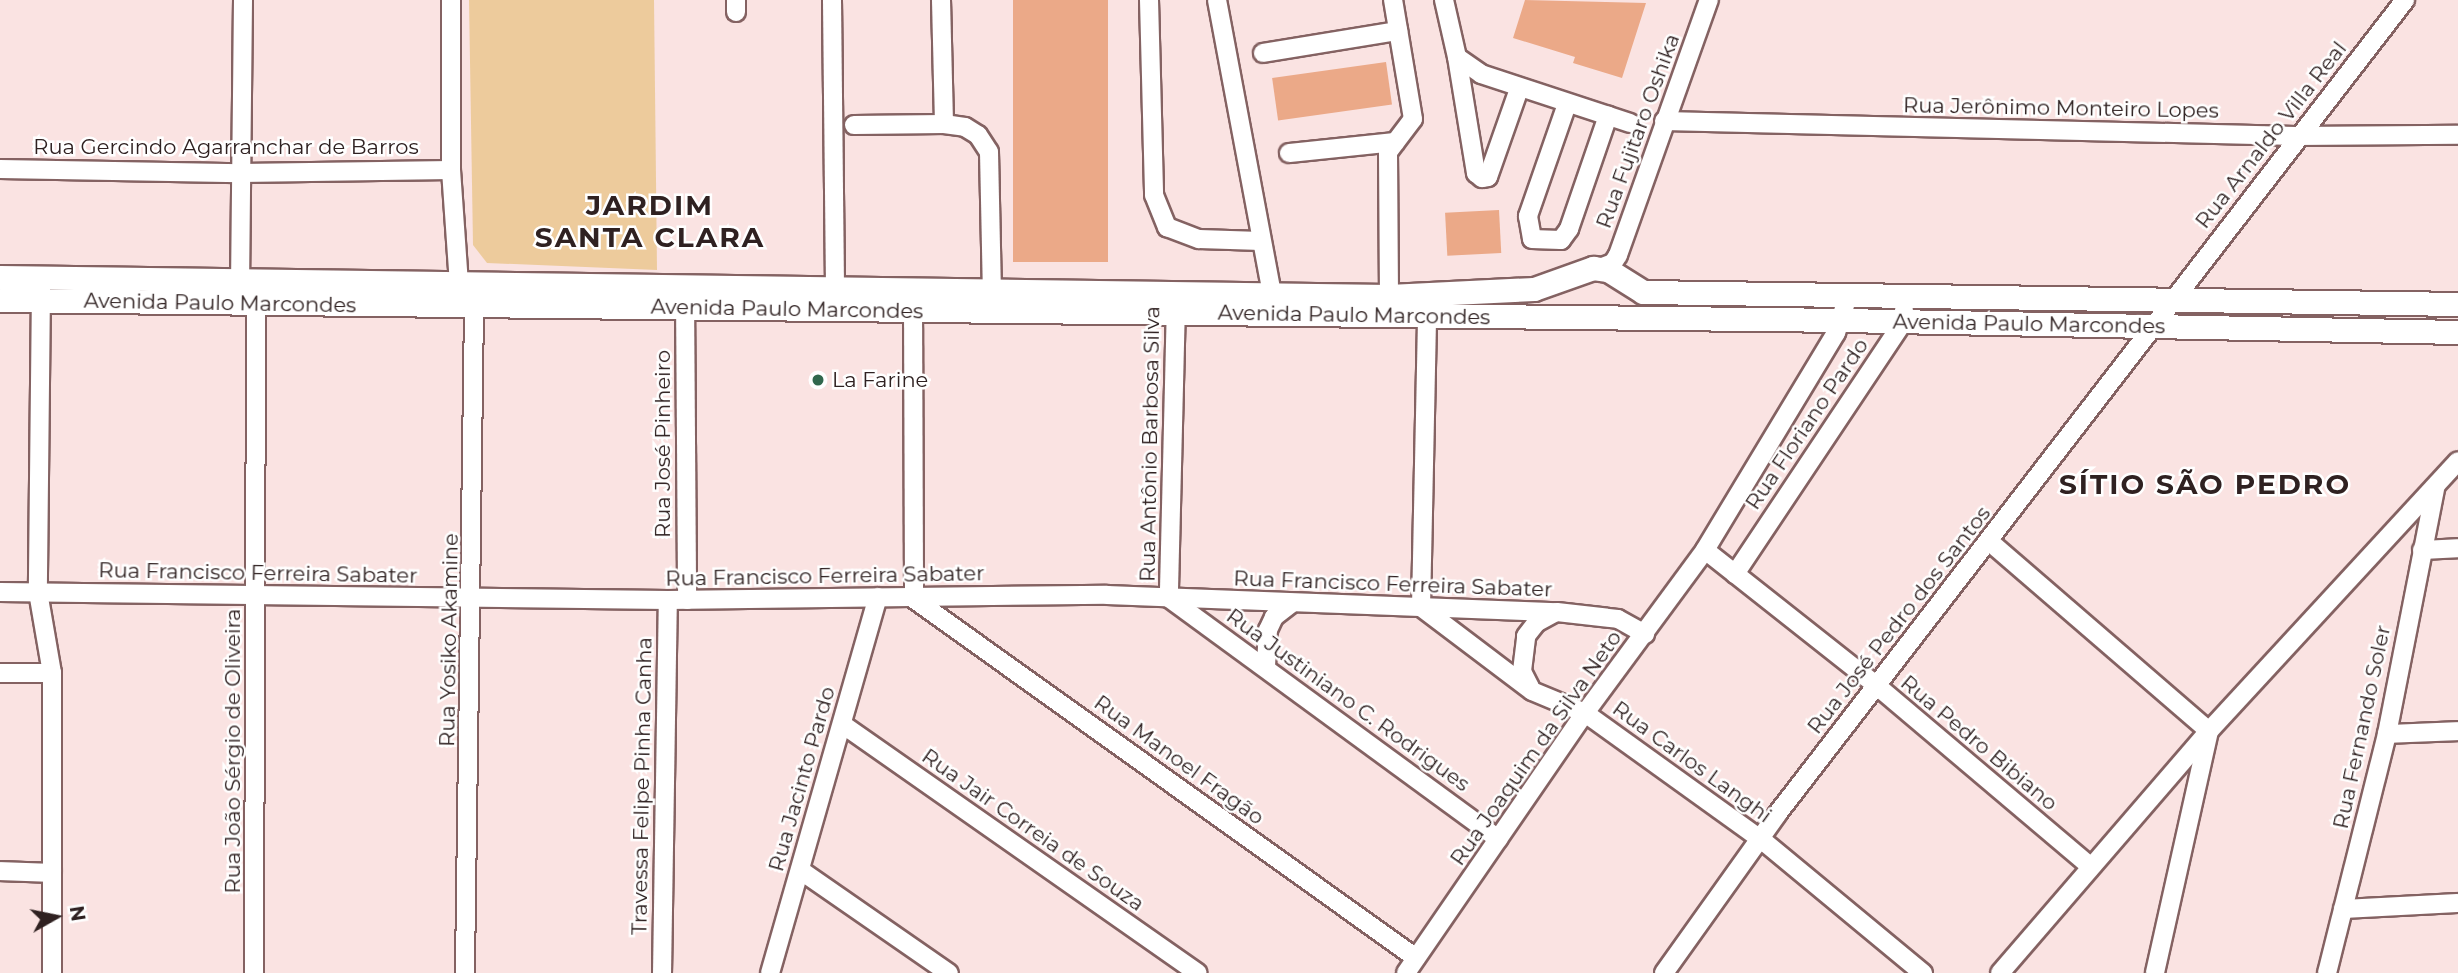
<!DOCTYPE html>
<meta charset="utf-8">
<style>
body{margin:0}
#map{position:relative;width:2458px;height:973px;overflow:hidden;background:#fae3e2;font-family:Montserrat,sans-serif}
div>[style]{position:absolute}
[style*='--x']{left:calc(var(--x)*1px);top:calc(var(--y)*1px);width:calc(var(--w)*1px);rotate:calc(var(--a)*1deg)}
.green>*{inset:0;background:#edcb9c}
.building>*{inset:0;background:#eba988;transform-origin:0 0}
.roads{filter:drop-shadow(2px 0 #846262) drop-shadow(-2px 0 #846262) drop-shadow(0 2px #846262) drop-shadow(0 -2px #846262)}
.minor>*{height:18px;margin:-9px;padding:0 9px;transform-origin:9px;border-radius:9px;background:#fff}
.tertiary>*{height:23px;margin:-11.5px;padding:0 11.5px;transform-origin:11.5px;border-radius:11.5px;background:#fff}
.dots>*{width:19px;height:19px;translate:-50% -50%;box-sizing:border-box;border:4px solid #fff;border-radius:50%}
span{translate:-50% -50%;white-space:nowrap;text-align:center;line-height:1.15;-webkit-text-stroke:5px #fff;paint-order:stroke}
.street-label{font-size:21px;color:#2f2121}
.poi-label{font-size:21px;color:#2f2121}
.left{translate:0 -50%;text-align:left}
.district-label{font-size:28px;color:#2f2121;font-weight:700;letter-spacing:2px}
.north{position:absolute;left:21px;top:882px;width:70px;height:70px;-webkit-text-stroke:5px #fff;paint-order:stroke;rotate:81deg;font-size:19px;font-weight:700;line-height:28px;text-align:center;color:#2f2121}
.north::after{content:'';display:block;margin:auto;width:24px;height:32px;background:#2f2121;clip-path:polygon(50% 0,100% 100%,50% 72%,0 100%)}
</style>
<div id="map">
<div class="green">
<i style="clip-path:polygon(469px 0,654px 0,657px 270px,487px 263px,473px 245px)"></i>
</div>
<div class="building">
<i style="left:1013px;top:0;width:95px;height:262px"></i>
<i style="clip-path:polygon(1525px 0,1646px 3px,1622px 78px,1573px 63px,1575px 57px,1513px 38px)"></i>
<i style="left:1386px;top:62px;width:43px;height:115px;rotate:82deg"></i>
<i style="left:1499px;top:210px;width:43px;height:54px;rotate:87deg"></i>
</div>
<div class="roads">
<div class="minor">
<i style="--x:243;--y:0;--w:282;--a:90.6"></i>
<i style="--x:240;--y:282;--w:27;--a:54"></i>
<i style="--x:256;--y:304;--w:669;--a:90.17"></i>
<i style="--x:451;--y:0;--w:170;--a:90"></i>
<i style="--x:451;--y:170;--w:114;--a:86"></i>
<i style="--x:459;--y:284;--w:28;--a:58"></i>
<i style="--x:474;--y:308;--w:665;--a:90.78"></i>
<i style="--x:736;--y:0;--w:12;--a:90"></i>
<i style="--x:832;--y:0;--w:288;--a:89.4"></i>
<i style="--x:941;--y:0;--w:124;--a:88.6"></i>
<i style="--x:1149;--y:0;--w:195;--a:88.5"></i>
<i style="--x:1154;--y:195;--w:35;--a:68"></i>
<i style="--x:1167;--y:227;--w:34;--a:21"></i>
<i style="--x:1199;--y:239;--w:62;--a:1.8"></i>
<i style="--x:1217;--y:0;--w:299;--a:79.4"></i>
<i style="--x:1444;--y:0;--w:58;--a:77.2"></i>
<i style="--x:1457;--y:57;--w:29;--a:35"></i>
<i style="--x:1481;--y:74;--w:157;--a:18.2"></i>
<i style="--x:1263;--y:53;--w:137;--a:-9.3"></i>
<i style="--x:1457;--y:57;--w:118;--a:80.7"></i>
<i style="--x:1476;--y:173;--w:8;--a:40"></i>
<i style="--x:1482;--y:178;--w:6;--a:-9"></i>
<i style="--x:1488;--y:177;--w:93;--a:-70.6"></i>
<i style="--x:1567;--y:104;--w:119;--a:109.2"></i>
<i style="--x:1528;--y:216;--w:23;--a:80"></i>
<i style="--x:1532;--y:239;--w:29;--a:2"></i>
<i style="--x:1561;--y:240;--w:14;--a:-54"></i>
<i style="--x:1569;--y:229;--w:120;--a:-71"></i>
<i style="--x:1664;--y:121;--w:632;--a:1.36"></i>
<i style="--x:2296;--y:136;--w:162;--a:-0.4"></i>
<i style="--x:854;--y:125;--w:90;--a:-0.6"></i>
<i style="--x:944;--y:124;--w:21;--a:8"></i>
<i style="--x:965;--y:127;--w:15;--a:32"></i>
<i style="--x:978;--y:135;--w:20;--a:57"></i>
<i style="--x:989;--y:152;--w:138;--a:88.8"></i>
<i style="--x:1289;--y:153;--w:107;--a:-5.9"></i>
<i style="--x:0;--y:169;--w:241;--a:1"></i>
<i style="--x:241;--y:173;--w:210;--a:-0.8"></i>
<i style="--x:1600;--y:268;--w:14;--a:-21"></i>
<i style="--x:1613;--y:263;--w:9;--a:-58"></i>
<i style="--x:1618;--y:255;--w:271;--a:-70.4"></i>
<i style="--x:41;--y:288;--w:304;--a:90.6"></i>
<i style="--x:38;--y:592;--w:82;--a:80.2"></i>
<i style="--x:52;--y:673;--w:300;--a:90"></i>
<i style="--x:685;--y:296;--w:304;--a:89.6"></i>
<i style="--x:1389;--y:296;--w:144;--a:-90.4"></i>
<i style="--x:1388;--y:152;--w:41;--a:-52.9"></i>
<i style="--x:1413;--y:119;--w:121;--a:-99.5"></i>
<i style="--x:913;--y:300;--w:299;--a:89.8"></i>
<i style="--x:914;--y:599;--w:617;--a:35.57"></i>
<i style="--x:1176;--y:303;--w:295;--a:91.4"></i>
<i style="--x:1169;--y:598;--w:408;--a:36.2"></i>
<i style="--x:1990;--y:542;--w:289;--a:40.8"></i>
<i style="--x:2209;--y:731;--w:248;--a:102.6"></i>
<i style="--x:1705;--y:550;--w:219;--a:38.3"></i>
<i style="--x:1877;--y:686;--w:280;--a:40.2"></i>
<i style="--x:2422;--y:550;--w:36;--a:-3"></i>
<i style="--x:1735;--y:574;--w:303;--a:-56.3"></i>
<i style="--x:1903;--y:322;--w:12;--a:-85"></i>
<i style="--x:0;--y:592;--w:668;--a:0.69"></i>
<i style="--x:668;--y:600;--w:439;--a:-0.7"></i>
<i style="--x:1107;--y:595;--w:450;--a:2.2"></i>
<i style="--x:1557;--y:612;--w:61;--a:6.5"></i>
<i style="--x:1618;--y:619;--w:31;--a:29"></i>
<i style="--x:1421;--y:607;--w:139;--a:37.1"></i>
<i style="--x:1532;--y:691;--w:57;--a:22.5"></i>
<i style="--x:1585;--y:713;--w:218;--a:35.7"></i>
<i style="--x:1762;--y:840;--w:209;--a:39.6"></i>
<i style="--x:1421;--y:607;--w:291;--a:-88.8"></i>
<i style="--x:1266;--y:666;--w:36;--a:-87"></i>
<i style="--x:1268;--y:630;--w:14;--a:-65"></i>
<i style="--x:1274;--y:617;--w:23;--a:-38"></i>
<i style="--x:0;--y:673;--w:52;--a:0"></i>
<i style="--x:1530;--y:687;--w:18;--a:-117"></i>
<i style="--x:1522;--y:671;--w:35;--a:-83"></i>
<i style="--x:1526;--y:636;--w:16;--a:-52"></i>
<i style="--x:1536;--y:623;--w:21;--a:-29"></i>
<i style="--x:842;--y:724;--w:434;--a:35"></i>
<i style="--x:2387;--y:734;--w:71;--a:-2.4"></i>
<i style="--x:800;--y:870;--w:181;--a:34.7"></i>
<i style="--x:0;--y:871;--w:52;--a:2.2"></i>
<i style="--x:2343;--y:909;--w:115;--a:-3"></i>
<i style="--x:662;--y:973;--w:373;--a:-89.1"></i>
<i style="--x:770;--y:973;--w:391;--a:-74"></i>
<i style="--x:1406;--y:973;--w:316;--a:-55.5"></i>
<i style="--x:1585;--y:713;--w:202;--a:-53.6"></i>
<i style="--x:1705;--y:550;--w:253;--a:-58.9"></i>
<i style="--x:1836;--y:333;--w:40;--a:-72"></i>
<i style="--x:1664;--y:973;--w:196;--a:-54.5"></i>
<i style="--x:1778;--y:813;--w:1027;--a:-52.36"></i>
<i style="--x:2000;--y:973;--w:320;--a:-49.2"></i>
<i style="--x:2209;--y:731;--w:367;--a:-47.3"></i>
<i style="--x:2327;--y:973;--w:246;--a:-75.9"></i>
<i style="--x:2387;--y:734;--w:250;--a:-78.9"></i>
</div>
<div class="tertiary">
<i style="--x:0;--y:277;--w:1389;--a:0.78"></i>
<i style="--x:1389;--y:296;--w:145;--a:-2.8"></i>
<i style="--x:1534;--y:289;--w:63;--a:-19.6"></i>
<i style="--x:1593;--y:268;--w:15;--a:8"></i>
<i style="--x:1608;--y:270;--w:41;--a:32.2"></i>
<i style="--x:1643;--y:292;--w:815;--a:0.84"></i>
<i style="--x:0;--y:300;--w:1841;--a:0.62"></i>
<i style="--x:1841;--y:320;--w:617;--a:1.11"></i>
</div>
</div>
<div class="dots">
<i style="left:818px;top:380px;background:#31674d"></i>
</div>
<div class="street-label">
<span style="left:2061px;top:108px;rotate:1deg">Rua Jerônimo Monteiro Lopes</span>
<span style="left:1638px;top:131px;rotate:-70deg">Rua Fujitaro Oshika</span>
<span style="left:2271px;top:135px;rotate:-52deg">Rua Arnaldo Villa Real</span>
<span style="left:226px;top:147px">Rua Gercindo Agarranchar de Barros</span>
<span style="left:220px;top:303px;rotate:1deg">Avenida Paulo Marcondes</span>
<span style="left:787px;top:309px;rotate:1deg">Avenida Paulo Marcondes</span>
<span style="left:1354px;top:315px;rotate:1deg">Avenida Paulo Marcondes</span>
<span style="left:2029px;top:324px;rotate:1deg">Avenida Paulo Marcondes</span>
<span style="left:1807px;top:424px;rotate:-56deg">Rua Floriano Pardo</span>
<span style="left:663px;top:444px;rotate:-90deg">Rua José Pinheiro</span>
<span style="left:1150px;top:444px;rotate:-89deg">Rua Antônio Barbosa Silva</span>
<span style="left:258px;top:573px;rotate:1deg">Rua Francisco Ferreira Sabater</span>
<span style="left:825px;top:576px;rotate:-1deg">Rua Francisco Ferreira Sabater</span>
<span style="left:1393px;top:584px;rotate:2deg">Rua Francisco Ferreira Sabater</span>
<span style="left:1899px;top:620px;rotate:-52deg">Rua José Pedro dos Santos</span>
<span style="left:449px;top:640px;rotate:-89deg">Rua Yosiko Akamine</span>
<span style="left:1348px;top:700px;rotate:36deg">Rua Justiniano C. Rodrigues</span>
<span style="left:2362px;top:727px;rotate:-78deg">Rua Fernando Soler</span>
<span style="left:1979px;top:743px;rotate:40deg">Rua Pedro Bibiano</span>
<span style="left:1536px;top:748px;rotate:-55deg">Rua Joaquim da Silva Neto</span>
<span style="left:233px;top:751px;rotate:-90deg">Rua João Sérgio de Oliveira</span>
<span style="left:1179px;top:760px;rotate:36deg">Rua Manoel Fragão</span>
<span style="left:1692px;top:762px;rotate:36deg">Rua Carlos Langhi</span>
<span style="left:802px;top:779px;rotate:-74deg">Rua Jacinto Pardo</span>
<span style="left:642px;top:786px;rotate:-89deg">Travessa Felipe Pinha Canha</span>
<span style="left:1033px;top:830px;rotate:35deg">Rua Jair Correia de Souza</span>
</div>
<div class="poi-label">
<span class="left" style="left:832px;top:380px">La Farine</span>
</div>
<div class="district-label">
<span style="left:650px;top:221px">JARDIM<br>SANTA CLARA</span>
<span style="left:2205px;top:484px">SÍTIO SÃO PEDRO</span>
</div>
<div class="north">N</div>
</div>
